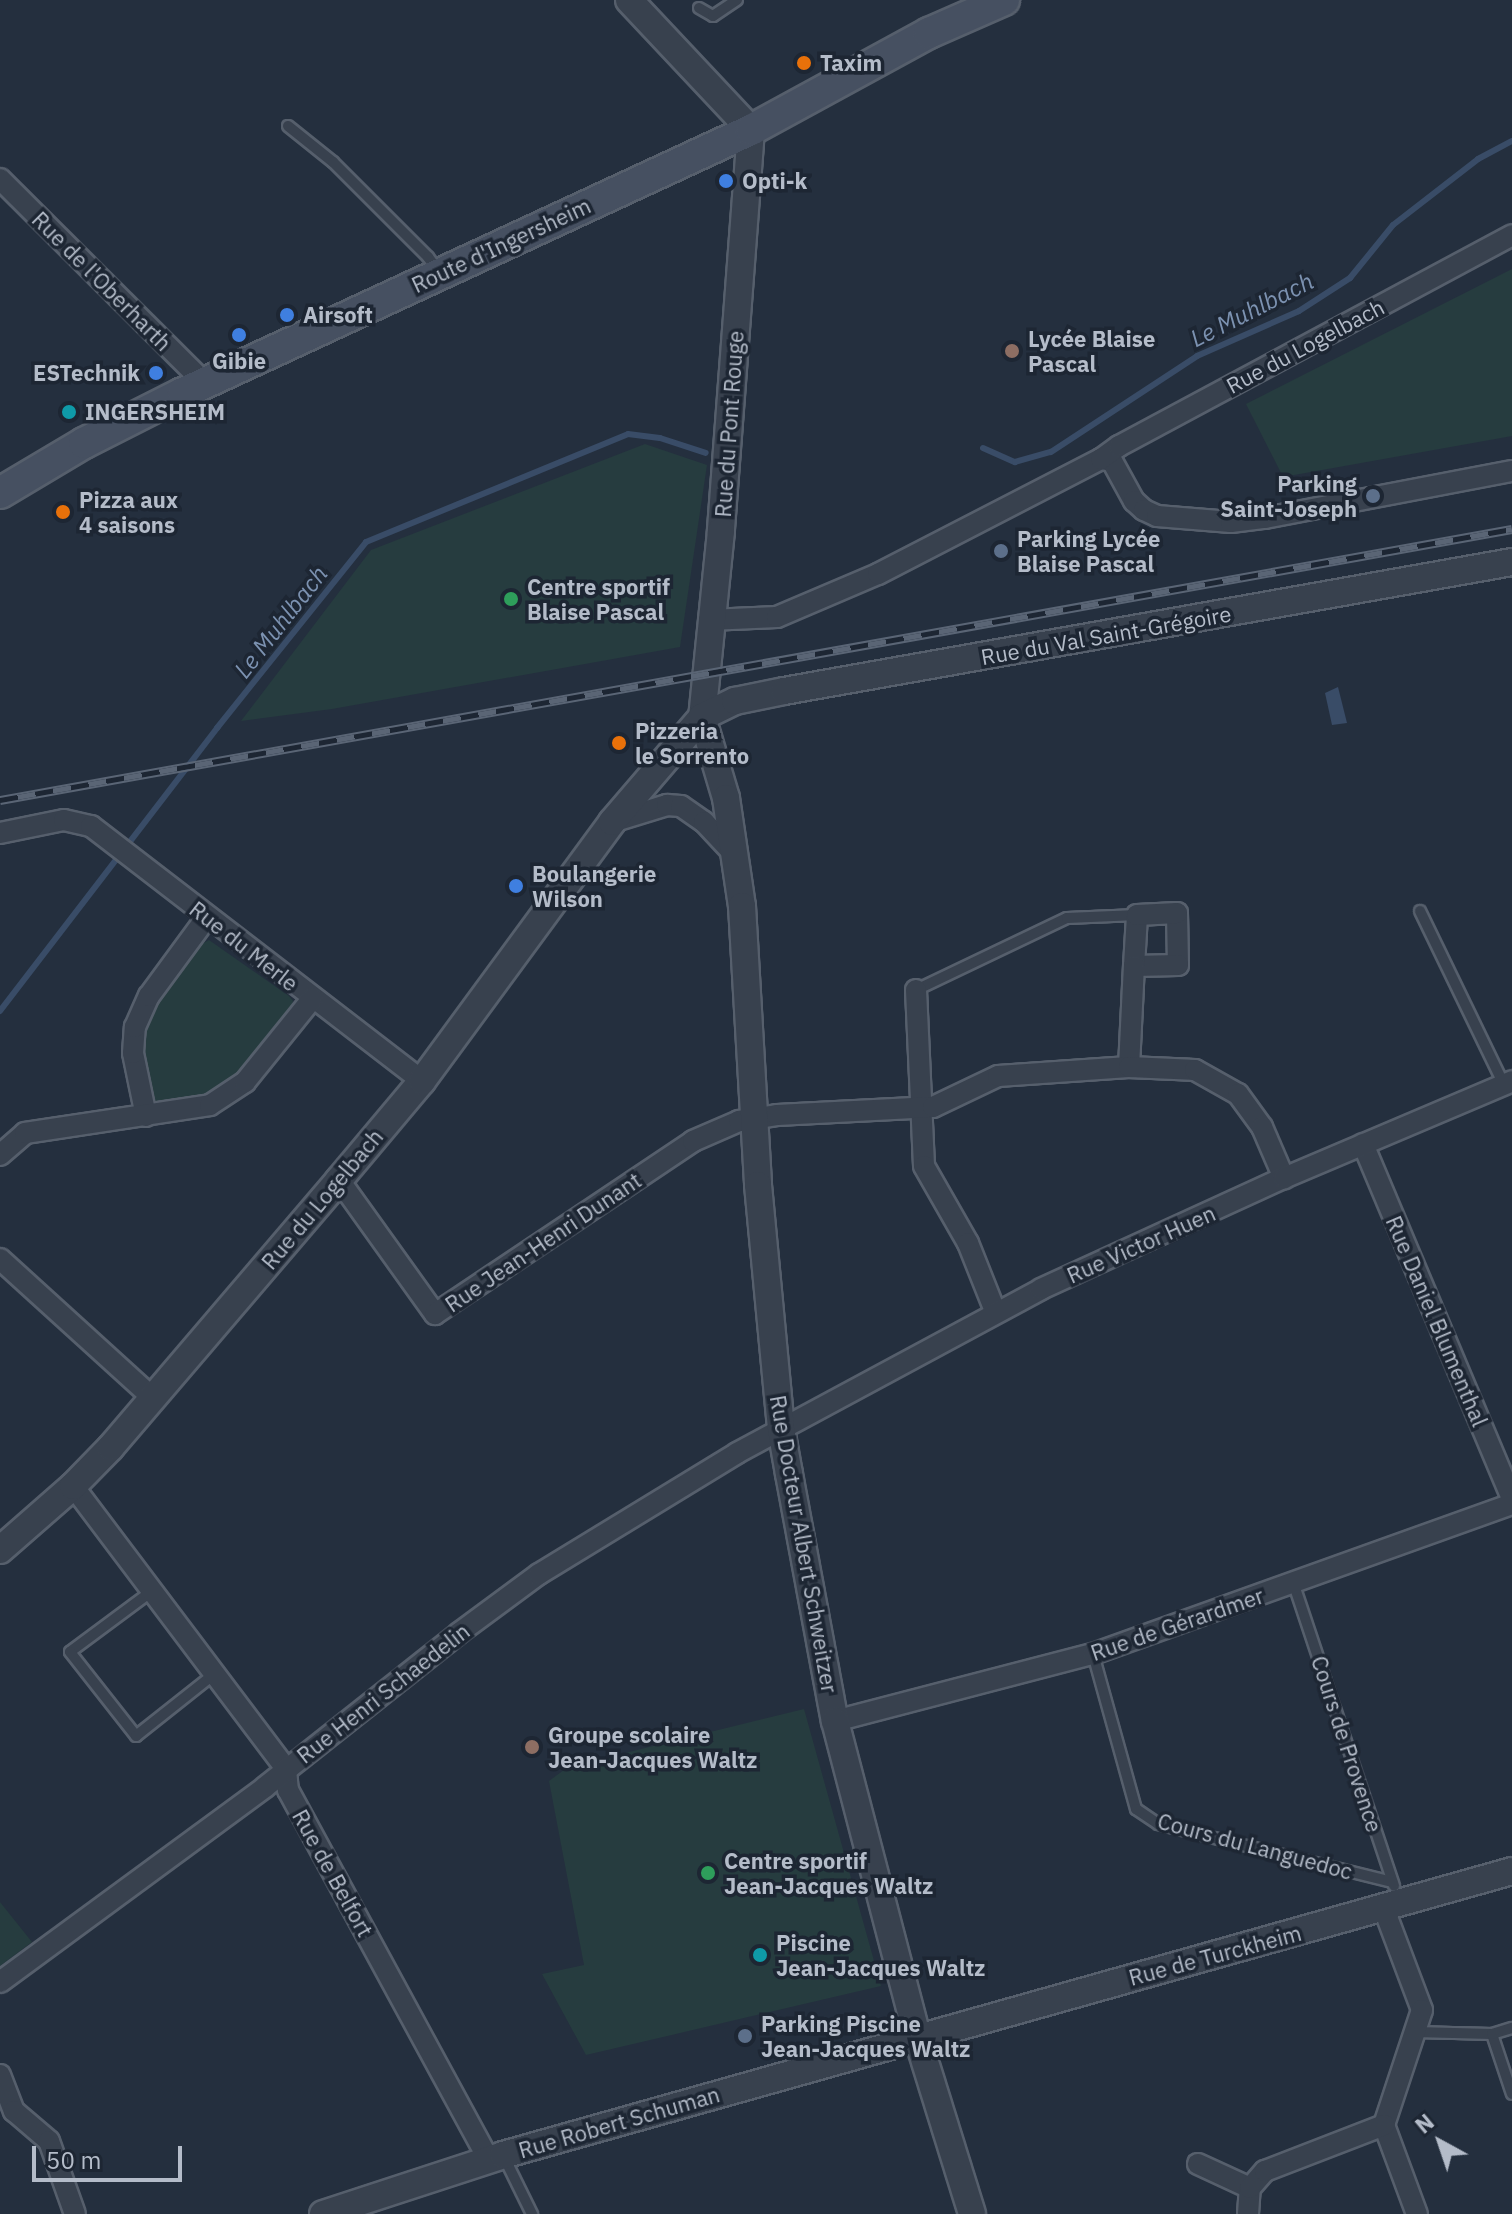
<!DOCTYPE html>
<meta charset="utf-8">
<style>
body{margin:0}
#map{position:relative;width:1512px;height:2214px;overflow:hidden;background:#242f3e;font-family:"IBM Plex Sans",sans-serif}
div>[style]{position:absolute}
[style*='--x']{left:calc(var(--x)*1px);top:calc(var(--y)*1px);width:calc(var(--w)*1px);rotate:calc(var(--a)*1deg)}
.green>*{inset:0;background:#263c3f}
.water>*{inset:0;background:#394c67}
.stream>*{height:6px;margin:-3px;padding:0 3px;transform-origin:3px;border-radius:3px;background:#394c67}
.roads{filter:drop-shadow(2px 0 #565f6c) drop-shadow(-2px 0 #565f6c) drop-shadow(0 2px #565f6c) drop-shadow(0 -2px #565f6c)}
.service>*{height:10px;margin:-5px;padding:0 5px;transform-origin:5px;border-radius:5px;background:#38414e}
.minor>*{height:20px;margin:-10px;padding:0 10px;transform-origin:10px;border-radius:10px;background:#38414e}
.tertiary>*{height:26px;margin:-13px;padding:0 13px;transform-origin:13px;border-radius:13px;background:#38414e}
.secondary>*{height:30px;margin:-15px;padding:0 15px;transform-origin:15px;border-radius:15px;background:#465061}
.rail>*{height:9px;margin-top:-4.5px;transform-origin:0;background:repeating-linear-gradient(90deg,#1d2633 0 18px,#5a6575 0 36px);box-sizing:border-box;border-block:2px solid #5a6575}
.dots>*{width:22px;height:22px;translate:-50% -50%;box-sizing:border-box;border:4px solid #1d2633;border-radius:50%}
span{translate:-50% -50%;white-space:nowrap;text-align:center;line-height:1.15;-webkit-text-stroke:7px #1d2633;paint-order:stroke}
.poi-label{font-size:22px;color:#b4bcc9;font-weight:700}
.left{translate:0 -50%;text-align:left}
.right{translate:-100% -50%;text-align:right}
.street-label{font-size:22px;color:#b4bcc9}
.water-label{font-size:24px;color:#7c92b1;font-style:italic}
.north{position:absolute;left:1400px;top:2102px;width:80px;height:80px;-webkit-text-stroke:6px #1d2633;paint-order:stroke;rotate:320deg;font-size:22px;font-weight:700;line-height:32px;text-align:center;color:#b4bcc9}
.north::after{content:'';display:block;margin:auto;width:28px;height:36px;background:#b4bcc9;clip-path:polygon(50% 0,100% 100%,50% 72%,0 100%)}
.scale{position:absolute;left:32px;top:2146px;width:150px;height:36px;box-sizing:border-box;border:4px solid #b4bcc9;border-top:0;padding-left:10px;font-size:24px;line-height:28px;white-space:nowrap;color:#b4bcc9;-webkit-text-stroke:6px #1d2633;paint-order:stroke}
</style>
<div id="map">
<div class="green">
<i style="clip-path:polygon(1512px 269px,1512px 436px,1283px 477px,1246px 404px)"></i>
<i style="clip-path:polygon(645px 444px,707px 465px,680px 647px,332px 709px,241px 721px,371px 550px)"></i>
<i style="clip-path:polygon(209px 940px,289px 996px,293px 1001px,292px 1011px,242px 1072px,205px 1097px,158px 1103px,149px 1095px,146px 1083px,143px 1047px,146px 1030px,155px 1008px,202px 944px)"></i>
<i style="clip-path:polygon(804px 1709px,881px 1986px,586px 2055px,542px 1974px,584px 1965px,549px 1781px,568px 1767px)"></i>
<i style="clip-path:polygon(0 1902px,32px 1942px,0 1966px)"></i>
</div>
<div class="water">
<i style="clip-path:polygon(1338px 687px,1347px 723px,1332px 725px,1325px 693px)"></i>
</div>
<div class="stream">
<i style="--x:983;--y:448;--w:35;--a:24"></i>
<i style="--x:1015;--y:462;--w:37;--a:-16"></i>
<i style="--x:1051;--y:452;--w:175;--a:-33.3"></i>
<i style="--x:1197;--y:356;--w:111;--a:-23.8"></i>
<i style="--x:1299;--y:311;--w:61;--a:-32.9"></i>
<i style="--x:1350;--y:278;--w:68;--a:-50.9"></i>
<i style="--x:1393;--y:225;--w:108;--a:-37.8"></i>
<i style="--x:1478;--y:159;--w:38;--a:-28"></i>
<i style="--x:0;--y:1011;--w:357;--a:-52.5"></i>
<i style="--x:217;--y:728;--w:238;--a:-51.3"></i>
<i style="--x:366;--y:542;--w:283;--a:-22.4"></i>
<i style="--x:628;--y:434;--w:32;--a:7"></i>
<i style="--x:660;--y:438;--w:48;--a:18.1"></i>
</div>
<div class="roads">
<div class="service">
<i style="--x:699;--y:8;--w:16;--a:30"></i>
<i style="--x:713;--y:16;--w:29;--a:-34"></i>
<i style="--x:288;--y:126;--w:58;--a:38.7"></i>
<i style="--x:333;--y:162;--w:134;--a:45"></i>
<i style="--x:428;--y:257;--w:19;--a:54"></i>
<i style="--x:1420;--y:911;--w:193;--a:64.2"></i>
<i style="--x:916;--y:990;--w:167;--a:-25.5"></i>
<i style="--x:1067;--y:918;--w:70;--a:-2.5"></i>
<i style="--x:1294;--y:1585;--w:317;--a:71.6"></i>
<i style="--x:152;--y:1591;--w:102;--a:143.4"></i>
<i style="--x:70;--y:1652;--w:107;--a:51.8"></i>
<i style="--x:136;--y:1736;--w:98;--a:-38.4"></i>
<i style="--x:1093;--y:1654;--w:161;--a:74.5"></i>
<i style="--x:1136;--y:1809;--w:27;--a:34"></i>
<i style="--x:1158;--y:1824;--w:241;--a:13.9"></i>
<i style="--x:1415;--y:2032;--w:77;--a:1.5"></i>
<i style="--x:1492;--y:2034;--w:63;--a:71.6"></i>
<i style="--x:1492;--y:2034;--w:21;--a:-17"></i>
<i style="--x:503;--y:2155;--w:66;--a:63.8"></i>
</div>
<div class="minor">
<i style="--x:0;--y:179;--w:289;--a:44.9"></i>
<i style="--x:1101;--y:459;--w:11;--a:10"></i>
<i style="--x:1112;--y:461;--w:46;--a:61.2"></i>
<i style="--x:1134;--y:501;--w:13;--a:42"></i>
<i style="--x:1144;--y:510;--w:14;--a:25"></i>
<i style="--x:1157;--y:516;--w:74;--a:4.6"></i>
<i style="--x:1231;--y:522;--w:34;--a:-7"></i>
<i style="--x:1265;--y:518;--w:251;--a:-10.8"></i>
<i style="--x:709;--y:620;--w:68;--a:-2.5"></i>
<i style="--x:777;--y:617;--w:110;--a:-23.1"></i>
<i style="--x:878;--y:574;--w:251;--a:-27.3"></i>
<i style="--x:1101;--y:459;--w:22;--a:-36"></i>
<i style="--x:1119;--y:446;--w:446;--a:-28.2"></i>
<i style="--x:612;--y:822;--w:58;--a:-17.2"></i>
<i style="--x:667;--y:805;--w:14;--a:4"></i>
<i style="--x:681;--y:806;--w:28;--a:35"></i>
<i style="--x:704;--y:822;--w:44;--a:46.8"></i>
<i style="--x:0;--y:833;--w:65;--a:-11.5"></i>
<i style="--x:64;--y:820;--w:28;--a:13"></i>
<i style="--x:91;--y:826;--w:418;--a:37.6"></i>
<i style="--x:1177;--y:913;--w:52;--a:88.9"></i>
<i style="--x:1178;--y:965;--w:44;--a:178.7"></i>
<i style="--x:1134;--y:966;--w:51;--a:-86.6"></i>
<i style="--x:1137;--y:915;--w:40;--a:-2.9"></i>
<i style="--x:916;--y:990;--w:176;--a:87.4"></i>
<i style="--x:924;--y:1166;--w:89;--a:60.3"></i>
<i style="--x:968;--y:1243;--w:73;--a:68.3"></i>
<i style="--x:1129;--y:1067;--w:101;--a:-87.2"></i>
<i style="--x:146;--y:1116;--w:64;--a:-101.7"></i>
<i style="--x:133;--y:1053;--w:26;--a:-86"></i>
<i style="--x:135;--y:1027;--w:34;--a:-66"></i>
<i style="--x:149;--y:996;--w:98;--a:-53.7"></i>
<i style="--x:1363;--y:1144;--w:385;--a:67.2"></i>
<i style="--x:0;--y:1155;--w:33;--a:-41"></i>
<i style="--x:25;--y:1133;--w:187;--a:-8.6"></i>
<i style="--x:210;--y:1105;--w:42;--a:-33.3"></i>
<i style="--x:245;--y:1082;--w:107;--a:-51.1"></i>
<i style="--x:339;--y:1180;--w:165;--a:54.4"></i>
<i style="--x:435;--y:1314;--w:311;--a:-33.8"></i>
<i style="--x:693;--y:1141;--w:50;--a:-23.5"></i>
<i style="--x:739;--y:1121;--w:38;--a:-9"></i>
<i style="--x:777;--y:1115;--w:156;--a:-2.9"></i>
<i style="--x:933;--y:1107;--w:72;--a:-25.5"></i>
<i style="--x:998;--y:1076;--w:131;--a:-3.9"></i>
<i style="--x:1129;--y:1067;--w:66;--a:2.6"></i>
<i style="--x:1195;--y:1070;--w:49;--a:29.2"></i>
<i style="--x:1238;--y:1094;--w:41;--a:54"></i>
<i style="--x:1262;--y:1127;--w:56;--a:66.7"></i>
<i style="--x:0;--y:1259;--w:208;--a:42.3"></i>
<i style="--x:73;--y:1486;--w:354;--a:53"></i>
<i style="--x:286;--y:1769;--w:21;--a:85"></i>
<i style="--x:288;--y:1790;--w:421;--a:61.5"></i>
<i style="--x:835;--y:1721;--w:267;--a:-14.6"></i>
<i style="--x:1093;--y:1654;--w:445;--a:-19.7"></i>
<i style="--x:1384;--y:1909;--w:108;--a:69.4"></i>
<i style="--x:1422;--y:2010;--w:121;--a:108.3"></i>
<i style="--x:1384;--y:2125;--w:95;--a:69.7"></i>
<i style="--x:0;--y:1982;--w:329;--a:-36.3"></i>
<i style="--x:265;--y:1787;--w:248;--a:-38.4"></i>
<i style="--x:459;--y:1633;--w:99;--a:-36.4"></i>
<i style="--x:539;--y:1574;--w:232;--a:-31.4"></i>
<i style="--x:737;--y:1453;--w:345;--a:-28.3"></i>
<i style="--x:1041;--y:1289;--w:267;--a:-24.6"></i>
<i style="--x:1284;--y:1178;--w:248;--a:-23"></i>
<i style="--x:0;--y:2075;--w:39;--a:69"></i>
<i style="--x:14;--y:2111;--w:46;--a:40.6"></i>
<i style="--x:49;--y:2141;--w:77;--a:70.4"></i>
<i style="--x:1198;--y:2164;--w:57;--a:24.8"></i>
<i style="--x:1248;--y:2214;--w:26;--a:-86"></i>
<i style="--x:1250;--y:2188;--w:23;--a:-49"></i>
<i style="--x:1265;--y:2171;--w:128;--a:-21.1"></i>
</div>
<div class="tertiary">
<i style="--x:629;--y:0;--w:178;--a:46.8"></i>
<i style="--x:751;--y:130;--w:402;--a:94.3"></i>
<i style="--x:721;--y:531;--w:187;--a:95.8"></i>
<i style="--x:702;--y:717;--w:84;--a:73.5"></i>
<i style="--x:726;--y:798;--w:109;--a:81.6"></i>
<i style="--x:742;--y:906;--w:279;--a:86.7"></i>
<i style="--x:758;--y:1185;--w:245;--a:84.6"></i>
<i style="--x:781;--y:1429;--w:46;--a:79.9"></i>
<i style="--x:789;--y:1474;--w:251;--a:79.5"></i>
<i style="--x:835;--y:1721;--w:325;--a:75.4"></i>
<i style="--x:917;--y:2036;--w:186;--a:72.8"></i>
<i style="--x:0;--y:1550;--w:97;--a:-41.2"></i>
<i style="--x:73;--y:1486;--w:54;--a:-45.7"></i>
<i style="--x:111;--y:1447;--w:351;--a:-49.5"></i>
<i style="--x:339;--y:1180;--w:129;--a:-50"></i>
<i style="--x:422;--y:1081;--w:321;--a:-53.7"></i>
<i style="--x:612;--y:822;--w:138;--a:-49.4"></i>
<i style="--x:702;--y:717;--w:37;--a:-26"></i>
<i style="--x:735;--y:701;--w:50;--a:-11.5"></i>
<i style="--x:784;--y:691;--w:739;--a:-10.05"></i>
<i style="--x:323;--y:2214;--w:189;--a:-18.1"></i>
<i style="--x:503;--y:2155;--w:1048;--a:-15.72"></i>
</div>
<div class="secondary">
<i style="--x:0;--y:493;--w:98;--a:-30.8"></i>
<i style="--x:84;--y:443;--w:111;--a:-26.8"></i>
<i style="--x:183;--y:393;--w:626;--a:-24.85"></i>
<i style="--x:751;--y:130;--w:203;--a:-28.6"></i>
<i style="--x:929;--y:33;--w:82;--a:-23.7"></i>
</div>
</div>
<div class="rail">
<i style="--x:0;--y:800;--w:1536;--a:-10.16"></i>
</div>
<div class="dots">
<i style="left:804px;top:63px;background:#e8710a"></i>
<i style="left:726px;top:181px;background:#3f7fe0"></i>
<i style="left:287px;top:315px;background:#3f7fe0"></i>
<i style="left:239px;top:335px;background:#3f7fe0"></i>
<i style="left:1012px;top:351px;background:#8d6e63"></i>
<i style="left:156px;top:373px;background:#3f7fe0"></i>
<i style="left:69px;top:412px;background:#0f9aa8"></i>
<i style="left:1373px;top:496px;background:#5c6f8a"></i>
<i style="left:63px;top:512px;background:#e8710a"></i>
<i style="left:1001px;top:551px;background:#5c6f8a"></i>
<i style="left:511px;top:599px;background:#2e9e5b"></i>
<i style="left:619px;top:743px;background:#e8710a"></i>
<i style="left:516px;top:886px;background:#3f7fe0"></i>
<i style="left:532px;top:1747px;background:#8d6e63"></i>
<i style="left:708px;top:1873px;background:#2e9e5b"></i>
<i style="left:760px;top:1955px;background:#0f9aa8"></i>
<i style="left:745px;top:2036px;background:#5c6f8a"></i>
</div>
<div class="poi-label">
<span class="left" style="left:820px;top:63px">Taxim</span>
<span class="left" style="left:742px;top:181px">Opti-k</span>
<span class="left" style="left:303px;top:315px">Airsoft</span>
<span class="left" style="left:1028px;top:351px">Lycée Blaise<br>Pascal</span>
<span style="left:239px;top:361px">Gibie</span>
<span class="right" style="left:140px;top:373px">ESTechnik</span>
<span class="left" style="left:85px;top:412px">INGERSHEIM</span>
<span class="right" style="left:1357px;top:496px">Parking<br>Saint-Joseph</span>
<span class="left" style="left:79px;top:512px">Pizza aux<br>4 saisons</span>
<span class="left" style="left:1017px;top:551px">Parking Lycée<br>Blaise Pascal</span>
<span class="left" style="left:527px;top:599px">Centre sportif<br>Blaise Pascal</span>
<span class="left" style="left:635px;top:743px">Pizzeria<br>le Sorrento</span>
<span class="left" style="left:532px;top:886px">Boulangerie<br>Wilson</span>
<span class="left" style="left:548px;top:1747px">Groupe scolaire<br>Jean-Jacques Waltz</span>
<span class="left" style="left:724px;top:1873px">Centre sportif<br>Jean-Jacques Waltz</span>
<span class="left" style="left:776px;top:1955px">Piscine<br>Jean-Jacques Waltz</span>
<span class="left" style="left:761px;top:2036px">Parking Piscine<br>Jean-Jacques Waltz</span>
</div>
<div class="street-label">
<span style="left:501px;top:245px;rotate:-25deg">Route d'Ingersheim</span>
<span style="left:102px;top:281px;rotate:45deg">Rue de l'Oberharth</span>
<span style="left:1305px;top:346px;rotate:-28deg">Rue du Logelbach</span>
<span style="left:729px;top:424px;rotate:-86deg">Rue du Pont Rouge</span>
<span style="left:1106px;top:635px;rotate:-10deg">Rue du Val Saint-Grégoire</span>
<span style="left:244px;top:946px;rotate:38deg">Rue du Merle</span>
<span style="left:322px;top:1199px;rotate:-50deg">Rue du Logelbach</span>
<span style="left:543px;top:1242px;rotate:-34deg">Rue Jean-Henri Dunant</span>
<span style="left:1141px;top:1244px;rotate:-24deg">Rue Victor Huen</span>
<span style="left:1437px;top:1321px;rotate:67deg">Rue Daniel Blumenthal</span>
<span style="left:804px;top:1544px;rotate:80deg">Rue Docteur Albert Schweitzer</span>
<span style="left:1177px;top:1624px;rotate:-19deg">Rue de Gérardmer</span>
<span style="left:383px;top:1693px;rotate:-38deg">Rue Henri Schaedelin</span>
<span style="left:1347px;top:1744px;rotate:72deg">Cours de Provence</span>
<span style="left:1255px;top:1846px;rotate:15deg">Cours du Languedoc</span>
<span style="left:333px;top:1873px;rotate:61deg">Rue de Belfort</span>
<span style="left:1215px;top:1955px;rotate:-15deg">Rue de Turckheim</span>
<span style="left:619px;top:2122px;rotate:-16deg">Rue Robert Schuman</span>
</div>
<div class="water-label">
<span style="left:1252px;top:310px;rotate:-27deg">Le Muhlbach</span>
<span style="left:281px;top:622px;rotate:-52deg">Le Muhlbach</span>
</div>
<div class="north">N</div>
<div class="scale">50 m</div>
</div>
